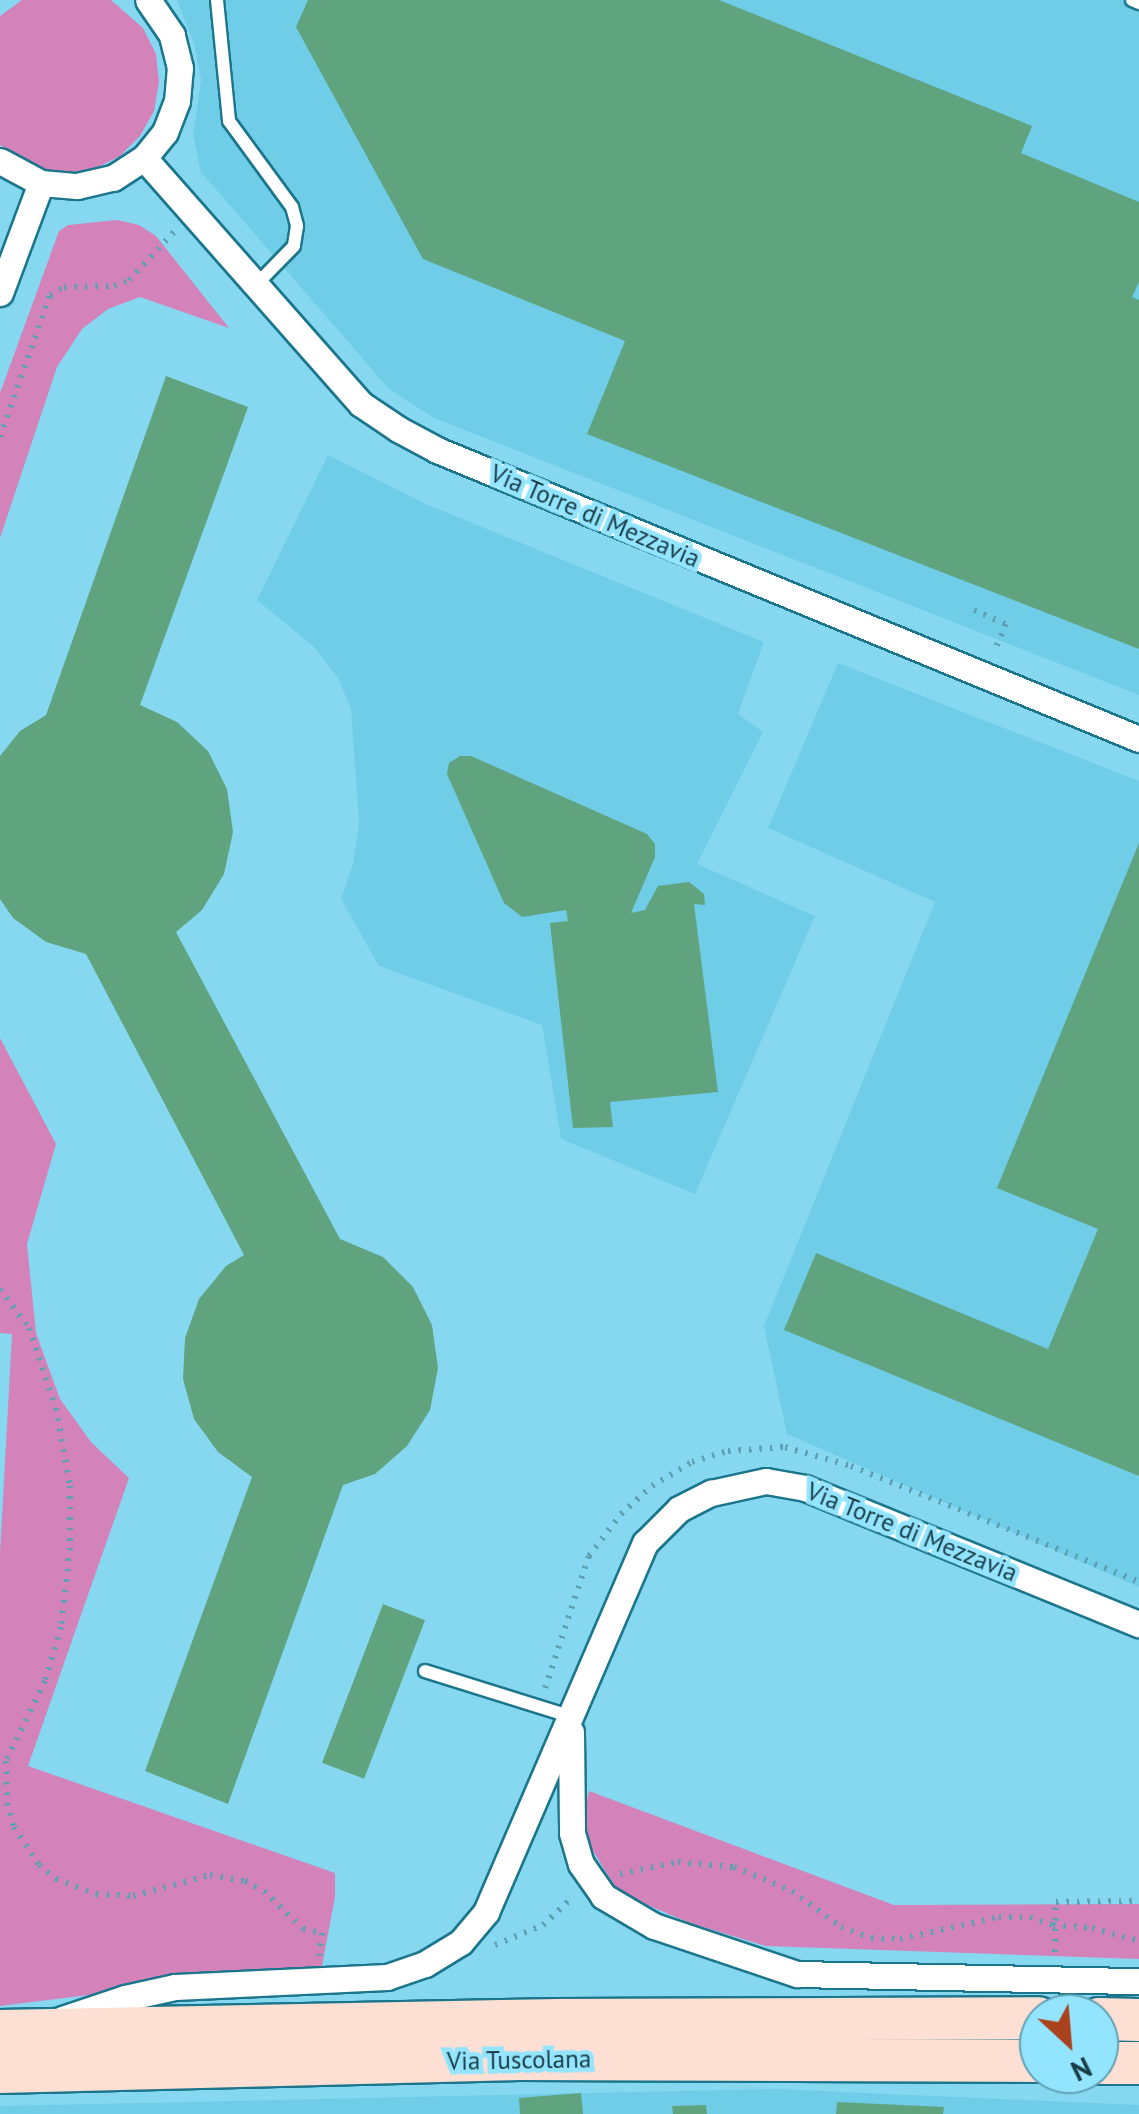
<!DOCTYPE html>
<style>
body{margin:0}
#map{position:relative;width:1139px;height:2114px;overflow:hidden;background:#86d8f1;font-family:"PT Sans",sans-serif}
div>[style]{position:absolute}
[style*='--x']{left:calc(var(--x)*1px);top:calc(var(--y)*1px);width:calc(var(--w)*1px);rotate:calc(var(--a)*1deg)}
.built>*{inset:0;background:#6fcde8}
.green>*{inset:0;background:#d383ba}
.building>*{inset:0;background:#60a37f;transform-origin:0 0}
.path>*{height:6px;margin-top:-3px;transform-origin:0;background:repeating-linear-gradient(90deg,#5fa0b3 0 2.5px,transparent 0 10.5px)}
.roads{filter:drop-shadow(2px 0 #1b768c) drop-shadow(-2px 0 #1b768c) drop-shadow(0 2px #1b768c) drop-shadow(0 -2px #1b768c)}
.service>*{height:12px;margin:-6px;padding:0 6px;transform-origin:6px;border-radius:6px;background:#fff}
.minor>*{height:25px;margin:-12.5px;padding:0 12.5px;transform-origin:12.5px;border-radius:12.5px;background:#fff}
.primary>*{height:42px;margin:-21px;padding:0 21px;transform-origin:21px;border-radius:21px;background:#fddfd4}
span{translate:-50% -50%;white-space:nowrap;text-align:center;line-height:1.15;-webkit-text-stroke:9px #93e5ff;paint-order:stroke}
.street-label{font-size:25px;color:#193c46}
.north{position:absolute;left:1019px;top:1994px;width:100px;height:100px;box-sizing:border-box;background:#93e5ff;border:2px solid #62a1b5;border-radius:50%;rotate:154deg;font-size:28px;font-weight:700;line-height:40px;text-align:center;color:#193c46}
.north::after{content:'';display:block;margin:auto;width:35px;height:45px;background:#aa431d;clip-path:polygon(50% 0,100% 100%,50% 72%,0 100%)}
</style>
<div id="map">
<div class="built">
<i style="clip-path:polygon(177px 0,1139px 0,1139px 695px,434px 418px,389px 389px,201px 172px,193px 135px,201px 80px,195px 47px)"></i>
<i style="clip-path:polygon(328px 455px,428px 505px,764px 642px,738px 714px,763px 732px,697px 864px,815px 916px,695px 1194px,561px 1139px,542px 1025px,379px 966px,341px 899px,353px 864px,359px 823px,351px 709px,338px 678px,314px 647px,257px 600px)"></i>
<i style="clip-path:polygon(838px 663px,1139px 781px,1139px 1587px,787px 1434px,764px 1326px,935px 902px,768px 828px)"></i>
<i style="clip-path:polygon(776px 2089px,1139px 2105px,1139px 2114px,0 2114px,0 2106px)"></i>
</div>
<div class="green">
<i style="clip-path:polygon(22px 0,111px 0,143px 28px,156px 54px,159px 82px,154px 111px,140px 136px,120px 156px,94px 169px,66px 173px,34px 168px,0 145px,0 16px)"></i>
<i style="clip-path:polygon(117px 220px,139px 225px,156px 236px,229px 328px,140px 297px,108px 309px,82px 329px,57px 367px,0 538px,0 393px,59px 231px,68px 225px)"></i>
<i style="clip-path:polygon(0 1038px,56px 1144px,27px 1244px,36px 1333px,60px 1399px,91px 1442px,129px 1478px,28px 1766px,335px 1873px,335px 1897px,322px 1966px,0 2006px,0 1553px,12px 1334px,0 1333px)"></i>
<i style="clip-path:polygon(589px 1791px,894px 1905px,1139px 1904px,1139px 1959px,766px 1946px,690px 1923px,619px 1893px,590px 1846px,584px 1813px)"></i>
</div>
<div class="building">
<i style="clip-path:polygon(308px 0,719px 0,1032px 126px,1021px 153px,1139px 202px,1139px 282px,1132px 297px,1139px 300px,1139px 649px,587px 434px,625px 341px,423px 259px,296px 27px)"></i>
<i style="clip-path:polygon(166px 376px,248px 407px,140px 705px,177px 722px,208px 751px,227px 789px,233px 832px,224px 874px,202px 910px,176px 932px,340px 1239px,383px 1257px,413px 1287px,432px 1325px,438px 1368px,430px 1410px,407px 1446px,375px 1474px,343px 1485px,228px 1804px,145px 1771px,252px 1477px,218px 1452px,194px 1419px,183px 1379px,185px 1338px,199px 1299px,226px 1266px,244px 1255px,86px 954px,46px 942px,13px 918px,0 899px,0 756px,20px 731px,46px 715px)"></i>
<i style="clip-path:polygon(460px 756px,471px 756px,647px 834px,655px 844px,655px 857px,631px 913px,645px 910px,658px 886px,689px 882px,704px 894px,705px 905px,694px 904px,718px 1092px,610px 1102px,613px 1127px,573px 1128px,550px 923px,568px 921px,566px 910px,522px 917px,504px 903px,447px 774px,449px 763px)"></i>
<i style="clip-path:polygon(1139px 843px,1139px 1476px,784px 1330px,816px 1253px,1048px 1349px,1098px 1229px,997px 1188px)"></i>
<i style="left:383px;top:1604px;width:45px;height:170px;rotate:21deg"></i>
<i style="clip-path:polygon(581px 2093px,583px 2114px,520px 2114px,519px 2098px)"></i>
<i style="clip-path:polygon(837px 2102px,944px 2107px,943px 2114px,836px 2114px)"></i>
<i style="clip-path:polygon(706px 2105px,707px 2114px,673px 2114px,672px 2106px)"></i>
</div>
<div class="path">
<i style="--x:0;--y:437;--w:151;--a:-70.6"></i>
<i style="--x:50;--y:295;--w:16;--a:-30"></i>
<i style="--x:64;--y:287;--w:50;--a:-1.1"></i>
<i style="--x:114;--y:286;--w:16;--a:-22"></i>
<i style="--x:129;--y:280;--w:67;--a:-46.8"></i>
<i style="--x:974;--y:610;--w:35;--a:24"></i>
<i style="--x:1006;--y:624;--w:30;--a:113"></i>
<i style="--x:0;--y:1289;--w:49;--a:53.4"></i>
<i style="--x:29;--y:1328;--w:84;--a:71.4"></i>
<i style="--x:56;--y:1408;--w:79;--a:79.8"></i>
<i style="--x:70;--y:1486;--w:62;--a:90"></i>
<i style="--x:70;--y:1548;--w:80;--a:96.5"></i>
<i style="--x:61;--y:1627;--w:56;--a:106.5"></i>
<i style="--x:45;--y:1681;--w:89;--a:116"></i>
<i style="--x:6;--y:1761;--w:42;--a:88.6"></i>
<i style="--x:7;--y:1803;--w:25;--a:74"></i>
<i style="--x:14;--y:1827;--w:45;--a:56.7"></i>
<i style="--x:39;--y:1865;--w:22;--a:39"></i>
<i style="--x:56;--y:1879;--w:43;--a:20.6"></i>
<i style="--x:96;--y:1894;--w:37;--a:3"></i>
<i style="--x:133;--y:1896;--w:80;--a:-15.3"></i>
<i style="--x:210;--y:1875;--w:36;--a:10"></i>
<i style="--x:245;--y:1881;--w:21;--a:28"></i>
<i style="--x:264;--y:1891;--w:54;--a:44.3"></i>
<i style="--x:303;--y:1929;--w:19;--a:12"></i>
<i style="--x:322;--y:1933;--w:23;--a:97"></i>
<i style="--x:545;--y:1688;--w:139;--a:-71.6"></i>
<i style="--x:589;--y:1556;--w:53;--a:-52.7"></i>
<i style="--x:621;--y:1514;--w:42;--a:-42.1"></i>
<i style="--x:652;--y:1486;--w:47;--a:-31"></i>
<i style="--x:692;--y:1462;--w:38;--a:-17"></i>
<i style="--x:728;--y:1451;--w:57;--a:-4"></i>
<i style="--x:785;--y:1447;--w:69;--a:16.1"></i>
<i style="--x:851;--y:1466;--w:310;--a:21.9"></i>
<i style="--x:620;--y:1874;--w:59;--a:-11.7"></i>
<i style="--x:678;--y:1862;--w:56;--a:5.1"></i>
<i style="--x:734;--y:1867;--w:63;--a:22.5"></i>
<i style="--x:792;--y:1891;--w:61;--a:36.3"></i>
<i style="--x:841;--y:1927;--w:32;--a:20"></i>
<i style="--x:871;--y:1938;--w:29;--a:2"></i>
<i style="--x:900;--y:1939;--w:101;--a:-12.5"></i>
<i style="--x:999;--y:1917;--w:31;--a:0"></i>
<i style="--x:1030;--y:1917;--w:24;--a:19"></i>
<i style="--x:1053;--y:1925;--w:39;--a:4"></i>
<i style="--x:1092;--y:1928;--w:49;--a:15.5"></i>
<i style="--x:495;--y:1945;--w:52;--a:-22.6"></i>
<i style="--x:543;--y:1925;--w:41;--a:-43"></i>
<i style="--x:1055;--y:1952;--w:50;--a:-88.9"></i>
<i style="--x:1056;--y:1902;--w:83;--a:-0.7"></i>
</div>
<div class="roads">
<div class="service">
<i style="--x:217;--y:0;--w:122;--a:84.3"></i>
<i style="--x:229;--y:121;--w:107;--a:53.8"></i>
<i style="--x:292;--y:207;--w:20;--a:75"></i>
<i style="--x:297;--y:226;--w:20;--a:99"></i>
<i style="--x:294;--y:246;--w:54;--a:134.3"></i>
<i style="--x:1132;--y:0;--w:8;--a:23"></i>
<i style="--x:425;--y:1671;--w:154;--a:17.4"></i>
</div>
<div class="minor">
<i style="--x:144;--y:158;--w:328;--a:48.6"></i>
<i style="--x:361;--y:404;--w:45;--a:34"></i>
<i style="--x:398;--y:429;--w:44;--a:28.3"></i>
<i style="--x:437;--y:450;--w:759;--a:22.38"></i>
<i style="--x:0;--y:161;--w:47;--a:28.2"></i>
<i style="--x:41;--y:183;--w:36;--a:5"></i>
<i style="--x:77;--y:186;--w:37;--a:-13"></i>
<i style="--x:113;--y:178;--w:37;--a:-33"></i>
<i style="--x:144;--y:158;--w:33;--a:-51"></i>
<i style="--x:165;--y:132;--w:33;--a:-69"></i>
<i style="--x:177;--y:101;--w:33;--a:-85"></i>
<i style="--x:180;--y:68;--w:34;--a:-104"></i>
<i style="--x:172;--y:35;--w:42;--a:-124.4"></i>
<i style="--x:0;--y:293;--w:117;--a:-69.6"></i>
<i style="--x:571;--y:1732;--w:101;--a:89.4"></i>
<i style="--x:572;--y:1833;--w:32;--a:74"></i>
<i style="--x:581;--y:1864;--w:39;--a:55"></i>
<i style="--x:603;--y:1896;--w:59;--a:30.5"></i>
<i style="--x:654;--y:1926;--w:151;--a:18.6"></i>
<i style="--x:797;--y:1974;--w:342;--a:1.2"></i>
<i style="--x:62;--y:2019;--w:66;--a:-18.4"></i>
<i style="--x:125;--y:1998;--w:51;--a:-12.4"></i>
<i style="--x:175;--y:1987;--w:212;--a:-2.7"></i>
<i style="--x:387;--y:1977;--w:40;--a:-18.9"></i>
<i style="--x:425;--y:1964;--w:42;--a:-31.4"></i>
<i style="--x:461;--y:1942;--w:39;--a:-50"></i>
<i style="--x:486;--y:1912;--w:402;--a:-66.7"></i>
<i style="--x:645;--y:1543;--w:48;--a:-45"></i>
<i style="--x:679;--y:1509;--w:36;--a:-27"></i>
<i style="--x:711;--y:1493;--w:56;--a:-12.3"></i>
<i style="--x:766;--y:1481;--w:40;--a:10"></i>
<i style="--x:805;--y:1488;--w:361;--a:22.2"></i>
</div>
<div class="primary">
<i style="--x:1099;--y:2019;--w:40;--a:1.4"></i>
<i style="--x:0;--y:2031;--w:559;--a:-1.13"></i>
<i style="--x:559;--y:2020;--w:480;--a:-0.2"></i>
<i style="--x:1099;--y:2063;--w:40;--a:0"></i>
<i style="--x:0;--y:2072;--w:520;--a:-1.43"></i>
<i style="--x:520;--y:2059;--w:519;--a:0.22"></i>
</div>
</div>
<div class="street-label">
<span style="left:595px;top:516px;rotate:23deg">Via Torre di Mezzavia</span>
<span style="left:912px;top:1532px;rotate:22deg">Via Torre di Mezzavia</span>
<span style="left:519px;top:2060px;rotate:-1deg">Via Tuscolana</span>
</div>
<div class="north">N</div>
</div>
